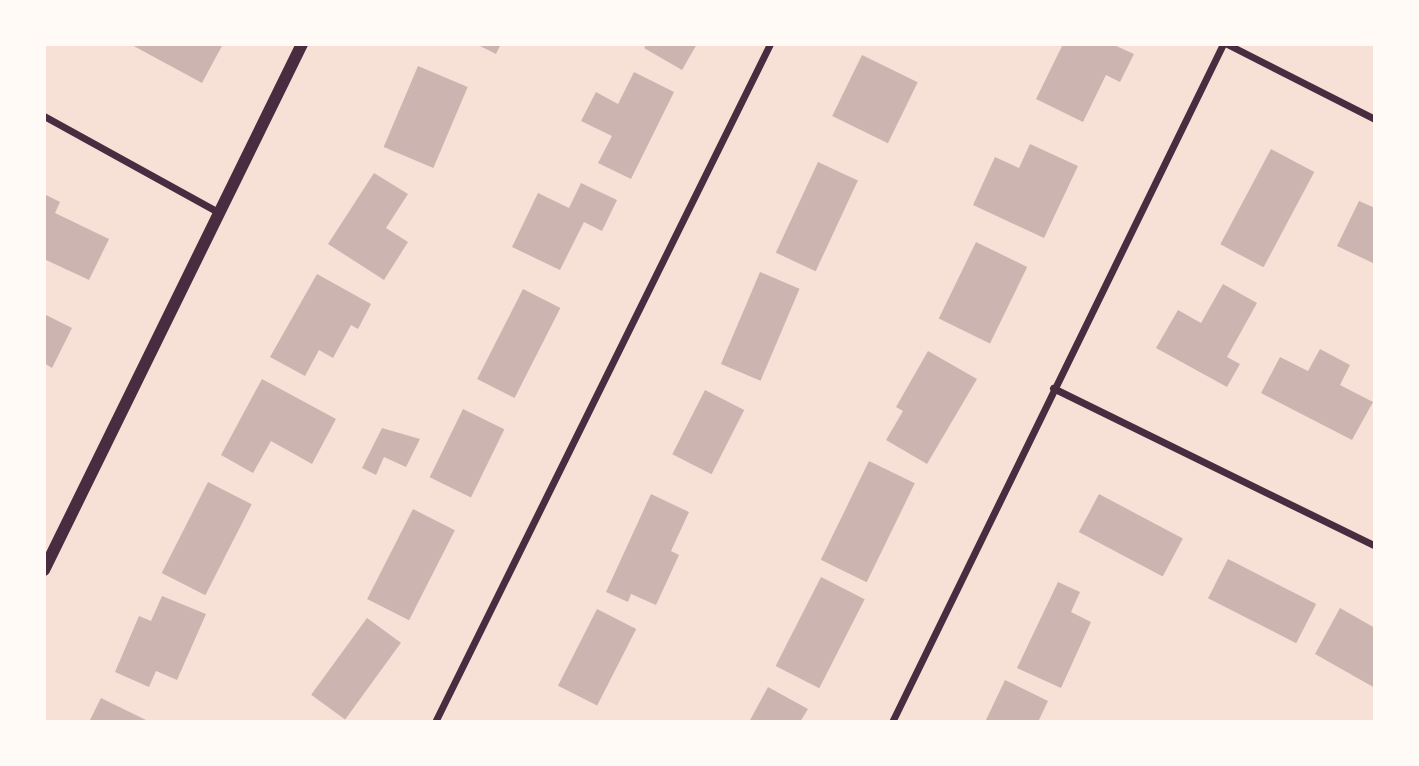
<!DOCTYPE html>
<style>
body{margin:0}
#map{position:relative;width:1419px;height:766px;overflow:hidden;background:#f7e1d7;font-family:"Playfair Display",serif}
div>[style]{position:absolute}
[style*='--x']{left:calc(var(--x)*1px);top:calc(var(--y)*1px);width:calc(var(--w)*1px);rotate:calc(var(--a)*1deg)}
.building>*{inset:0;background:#ccb4b1;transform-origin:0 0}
.minor>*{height:7px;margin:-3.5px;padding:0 3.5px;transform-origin:3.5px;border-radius:3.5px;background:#4a2c40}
.tertiary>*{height:12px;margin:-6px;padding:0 6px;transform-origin:6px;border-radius:6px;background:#4a2c40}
span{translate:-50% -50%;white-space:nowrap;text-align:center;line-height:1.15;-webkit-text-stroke:7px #fffaf5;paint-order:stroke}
.frame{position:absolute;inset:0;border:46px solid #fffaf5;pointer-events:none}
</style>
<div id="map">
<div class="building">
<i style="clip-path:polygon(130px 44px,223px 44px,202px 83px)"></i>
<i style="clip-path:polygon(476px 44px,501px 44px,496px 54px)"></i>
<i style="clip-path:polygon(647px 44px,697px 44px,682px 70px,644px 48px)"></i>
<i style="clip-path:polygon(1063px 44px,1112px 44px,1134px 54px,1120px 82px,1106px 75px,1083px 122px,1036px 99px)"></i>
<i style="left:862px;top:55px;width:62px;height:68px;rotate:26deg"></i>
<i style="left:418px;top:66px;width:54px;height:88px;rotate:23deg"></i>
<i style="clip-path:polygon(634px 72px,674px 92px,631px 179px,598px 163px,612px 136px,581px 121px,596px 92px,618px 104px)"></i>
<i style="clip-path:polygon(1030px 144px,1078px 166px,1044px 238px,973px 205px,995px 157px,1019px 168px)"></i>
<i style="left:1271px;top:149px;width:49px;height:108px;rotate:28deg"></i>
<i style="left:818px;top:162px;width:44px;height:100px;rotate:25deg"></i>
<i style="clip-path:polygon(374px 173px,408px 194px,386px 228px,408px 242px,384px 280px,328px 244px)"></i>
<i style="clip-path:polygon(581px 183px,617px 200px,602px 231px,584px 222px,560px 270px,512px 247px,538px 193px,569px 208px)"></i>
<i style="clip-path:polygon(44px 194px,60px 202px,55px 213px,109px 239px,89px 280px,44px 259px)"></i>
<i style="clip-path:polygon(1359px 201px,1375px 208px,1375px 264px,1337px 246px)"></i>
<i style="left:976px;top:242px;width:57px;height:85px;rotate:26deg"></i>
<i style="left:760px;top:272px;width:43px;height:100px;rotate:23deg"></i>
<i style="clip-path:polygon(317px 274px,371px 304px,358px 329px,351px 325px,333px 358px,319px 350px,305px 376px,270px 357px)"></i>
<i style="clip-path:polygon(1223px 284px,1257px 303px,1227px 357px,1240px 364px,1227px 387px,1156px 348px,1178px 310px,1201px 323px)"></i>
<i style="left:523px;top:289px;width:42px;height:101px;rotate:27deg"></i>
<i style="clip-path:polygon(44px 314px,72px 328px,52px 368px,44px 363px)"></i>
<i style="clip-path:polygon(1320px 349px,1350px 365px,1340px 385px,1373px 402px,1352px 440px,1261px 393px,1280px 357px,1308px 371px)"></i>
<i style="clip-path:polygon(928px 351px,977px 379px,927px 464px,886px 440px,903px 411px,896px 407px)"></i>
<i style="clip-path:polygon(262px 379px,336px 419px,312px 464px,271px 441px,253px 473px,221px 455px)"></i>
<i style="left:705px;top:390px;width:44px;height:72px;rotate:27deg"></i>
<i style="left:463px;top:409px;width:46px;height:76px;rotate:26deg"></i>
<i style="clip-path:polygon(382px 428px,420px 439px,406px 467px,384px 457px,376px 475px,362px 468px)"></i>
<i style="left:869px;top:461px;width:51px;height:110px;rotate:26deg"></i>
<i style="left:208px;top:482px;width:49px;height:102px;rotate:27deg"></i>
<i style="clip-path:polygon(651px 494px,689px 512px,671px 551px,679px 555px,656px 605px,631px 594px,628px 602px,606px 592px)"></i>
<i style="left:1099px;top:494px;width:95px;height:43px;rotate:28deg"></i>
<i style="left:413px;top:509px;width:47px;height:101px;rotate:27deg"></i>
<i style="left:1228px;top:559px;width:99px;height:44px;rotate:27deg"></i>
<i style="left:821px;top:577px;width:49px;height:100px;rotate:27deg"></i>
<i style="clip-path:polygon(1058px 582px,1080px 592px,1071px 612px,1091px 622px,1061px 688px,1017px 668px)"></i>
<i style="clip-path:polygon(162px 596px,206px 614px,177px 680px,156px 671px,149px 687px,115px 672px,139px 616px,151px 621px)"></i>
<i style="clip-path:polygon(1340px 608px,1375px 628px,1375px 688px,1315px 654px)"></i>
<i style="left:597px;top:609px;width:44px;height:86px;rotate:27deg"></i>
<i style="left:367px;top:618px;width:42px;height:95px;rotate:36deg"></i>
<i style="clip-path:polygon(1005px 680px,1048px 701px,1038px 722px,985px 722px)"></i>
<i style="clip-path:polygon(768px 687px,808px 709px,800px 722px,749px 722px)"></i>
<i style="clip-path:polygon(101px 698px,150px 722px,89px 722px)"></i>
</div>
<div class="minor">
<i style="--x:1227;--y:44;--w:166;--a:26.9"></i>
<i style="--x:44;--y:116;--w:199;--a:28.9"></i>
<i style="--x:1053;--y:388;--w:359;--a:26.1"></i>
<i style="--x:435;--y:722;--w:756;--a:-63.71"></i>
<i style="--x:892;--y:722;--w:754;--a:-63.98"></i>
</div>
<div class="tertiary">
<i style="--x:44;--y:570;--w:586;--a:-63.87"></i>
</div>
<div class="frame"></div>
</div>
